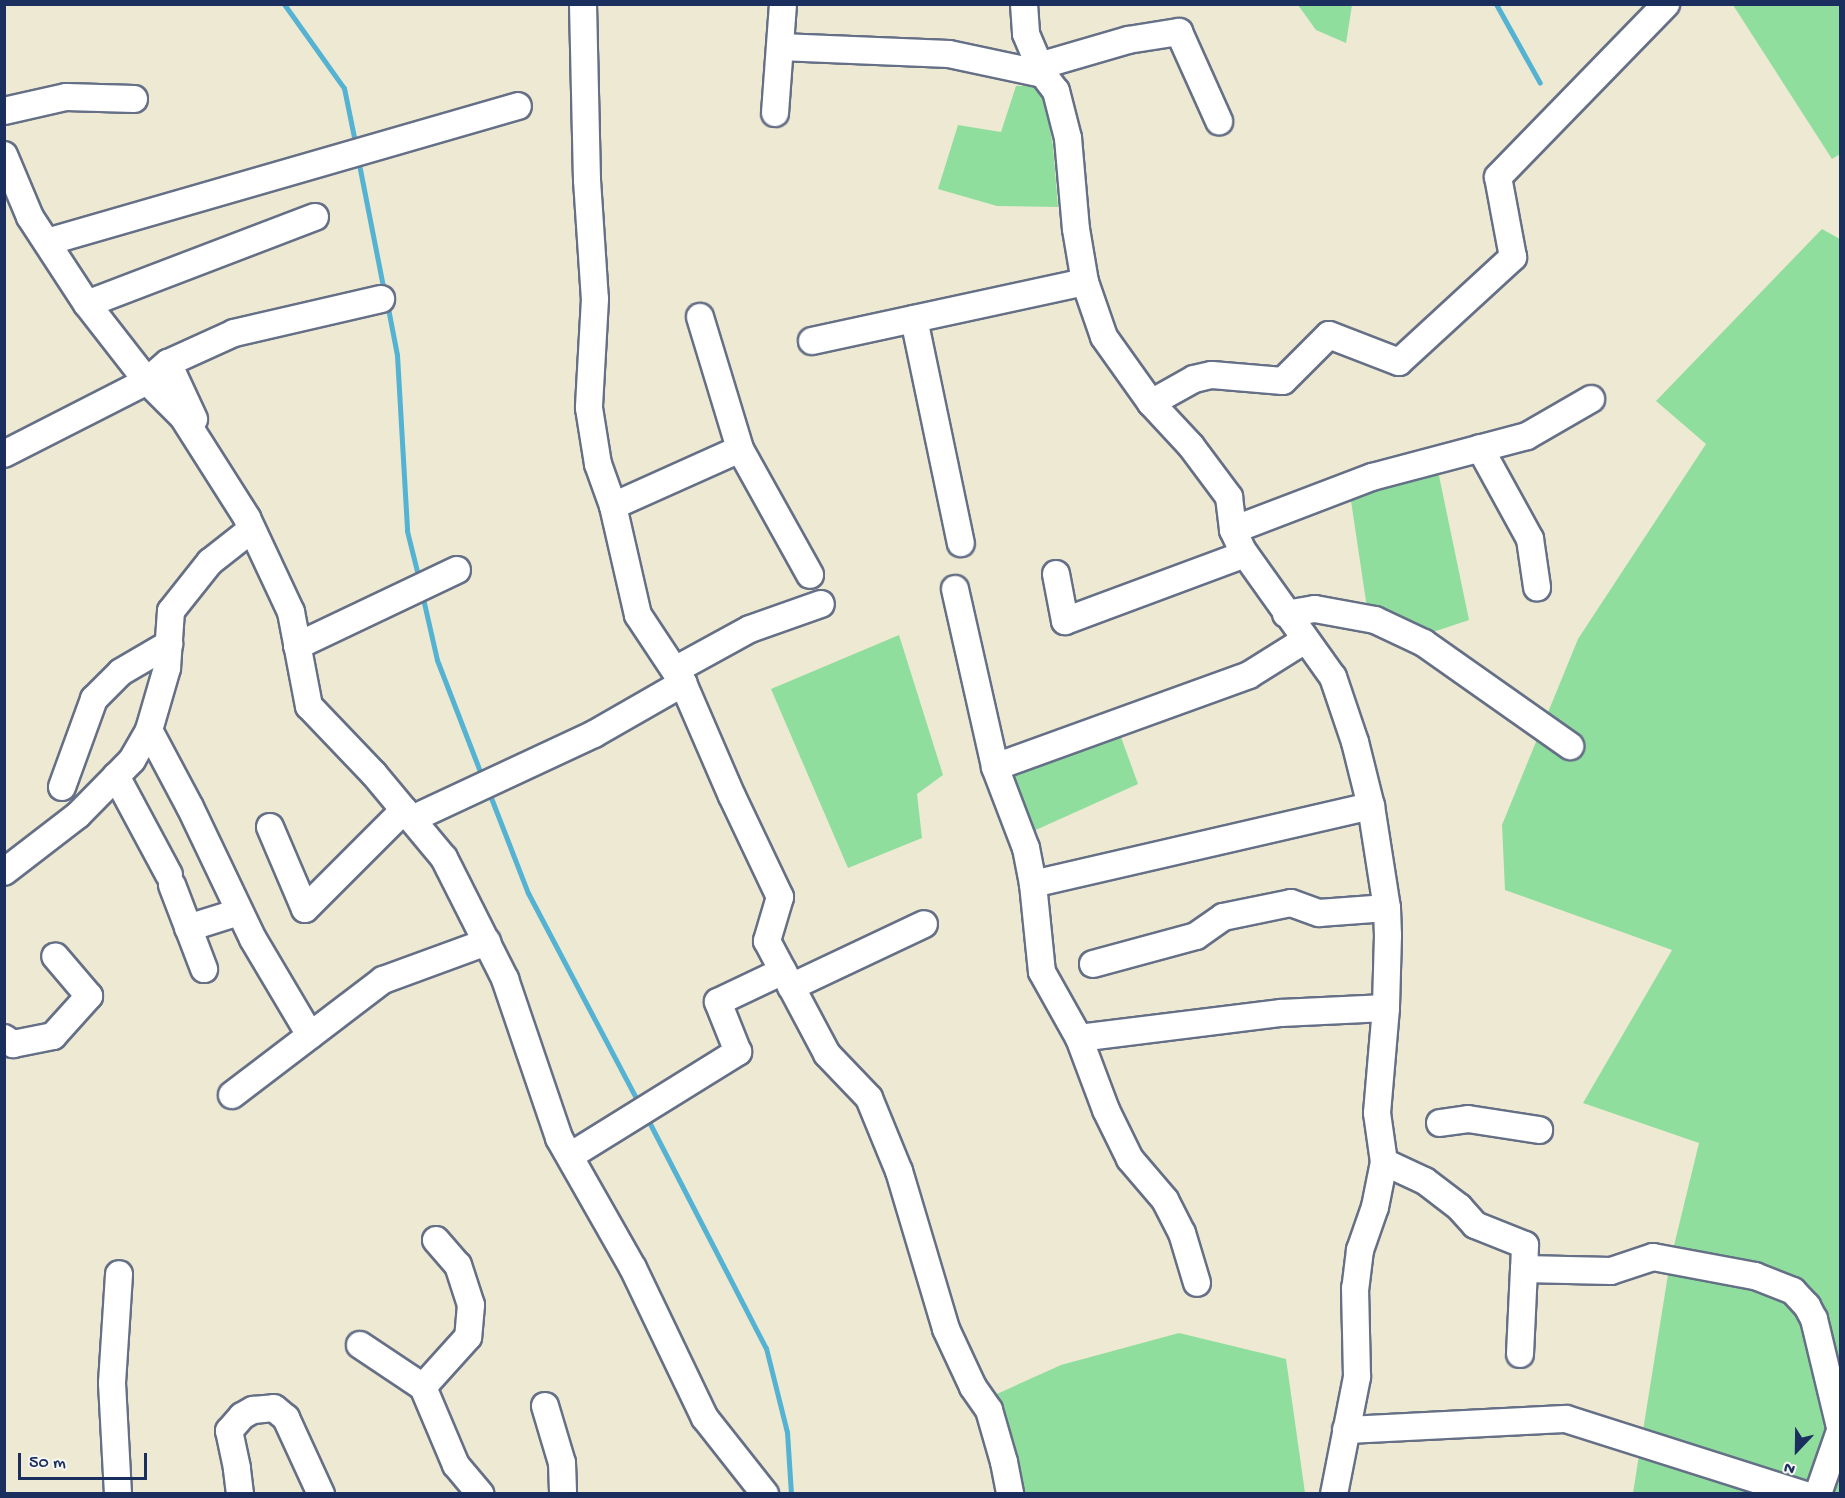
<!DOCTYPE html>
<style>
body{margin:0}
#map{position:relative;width:1845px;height:1498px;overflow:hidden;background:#eee9d2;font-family:"Gochi Hand",sans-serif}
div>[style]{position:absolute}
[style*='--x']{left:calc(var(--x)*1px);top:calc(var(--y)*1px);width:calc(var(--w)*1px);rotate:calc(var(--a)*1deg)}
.green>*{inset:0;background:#8fde9d}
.stream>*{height:5px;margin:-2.5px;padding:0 2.5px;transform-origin:2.5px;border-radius:2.5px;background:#54b2d2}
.roads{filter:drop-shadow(2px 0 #657087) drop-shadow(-2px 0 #657087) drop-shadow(0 2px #657087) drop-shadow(0 -2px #657087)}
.minor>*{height:26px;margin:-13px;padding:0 13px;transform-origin:13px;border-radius:13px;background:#fff}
span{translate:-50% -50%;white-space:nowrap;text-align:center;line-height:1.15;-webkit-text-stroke:5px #f6f6f2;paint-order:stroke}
.frame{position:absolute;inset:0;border:6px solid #1b2f5e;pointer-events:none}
.north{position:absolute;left:1767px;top:1420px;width:60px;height:60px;-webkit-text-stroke:4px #f6f6f2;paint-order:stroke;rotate:202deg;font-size:16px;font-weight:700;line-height:24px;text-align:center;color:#1b2f5e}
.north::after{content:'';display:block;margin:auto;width:21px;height:27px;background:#1b2f5e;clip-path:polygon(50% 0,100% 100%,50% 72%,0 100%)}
.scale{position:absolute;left:18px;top:1453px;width:129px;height:27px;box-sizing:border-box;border:3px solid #1b2f5e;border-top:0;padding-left:8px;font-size:18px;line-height:21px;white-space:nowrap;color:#1b2f5e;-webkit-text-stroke:4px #f6f6f2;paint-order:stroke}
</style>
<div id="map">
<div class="green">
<i style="clip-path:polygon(1298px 5px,1352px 5px,1346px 43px,1316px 30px)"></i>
<i style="clip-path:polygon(1733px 5px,1840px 5px,1840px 154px,1832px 159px)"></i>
<i style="clip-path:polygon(1016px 86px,1042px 86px,1053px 146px,1058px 207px,997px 206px,938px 189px,958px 125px,1001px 132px)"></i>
<i style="clip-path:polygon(1822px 229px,1840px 239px,1840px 1493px,1633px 1493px,1670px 1262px,1699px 1143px,1583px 1103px,1672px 950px,1505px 890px,1502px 825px,1578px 639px,1706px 444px,1656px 401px)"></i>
<i style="clip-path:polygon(1437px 466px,1469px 620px,1433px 632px,1367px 608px,1350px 494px)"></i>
<i style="clip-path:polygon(899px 635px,943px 775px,917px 794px,922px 838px,848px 868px,771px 689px)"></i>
<i style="clip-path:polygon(1118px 729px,1138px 784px,1029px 833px,1004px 771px)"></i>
<i style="clip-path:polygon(1179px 1333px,1286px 1359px,1305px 1493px,1025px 1493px,990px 1397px,1061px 1365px)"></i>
</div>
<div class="stream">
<i style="--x:284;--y:4;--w:103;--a:54.5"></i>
<i style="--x:344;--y:88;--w:60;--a:78.5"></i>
<i style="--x:1496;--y:4;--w:90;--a:60.9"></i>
<i style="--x:358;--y:159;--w:135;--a:78.9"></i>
<i style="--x:387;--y:303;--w:53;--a:79.1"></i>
<i style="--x:397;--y:355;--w:176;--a:86.7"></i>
<i style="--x:407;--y:531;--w:49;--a:76"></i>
<i style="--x:422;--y:594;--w:68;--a:77.2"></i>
<i style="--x:437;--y:660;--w:128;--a:68.9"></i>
<i style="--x:488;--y:790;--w:110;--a:68.8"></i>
<i style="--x:528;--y:893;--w:240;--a:62.2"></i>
<i style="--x:646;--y:1116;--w:261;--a:62.7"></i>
<i style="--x:766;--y:1348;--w:87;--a:76"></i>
<i style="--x:787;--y:1432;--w:62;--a:86.3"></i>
</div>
<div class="roads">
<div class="minor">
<i style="--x:583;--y:4;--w:176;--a:88.7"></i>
<i style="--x:587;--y:180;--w:119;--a:86.2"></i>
<i style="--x:595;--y:299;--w:109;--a:93.2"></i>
<i style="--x:589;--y:408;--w:57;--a:80.9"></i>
<i style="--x:598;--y:464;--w:45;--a:70.3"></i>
<i style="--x:613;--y:506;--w:112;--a:77.1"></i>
<i style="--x:638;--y:615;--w:82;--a:56.5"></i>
<i style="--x:683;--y:683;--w:123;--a:66.6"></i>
<i style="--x:732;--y:796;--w:112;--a:64.6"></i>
<i style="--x:780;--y:897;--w:46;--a:106.5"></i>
<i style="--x:767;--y:941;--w:128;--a:62"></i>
<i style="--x:827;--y:1054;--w:61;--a:46.3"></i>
<i style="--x:869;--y:1098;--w:79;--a:67.7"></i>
<i style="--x:899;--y:1171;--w:165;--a:73.4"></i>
<i style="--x:946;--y:1329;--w:64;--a:65"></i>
<i style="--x:973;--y:1387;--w:28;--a:55"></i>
<i style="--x:989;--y:1410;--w:54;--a:73.9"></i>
<i style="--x:1004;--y:1462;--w:33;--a:79"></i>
<i style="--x:1024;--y:4;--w:30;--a:86"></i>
<i style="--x:1026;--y:34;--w:43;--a:67"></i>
<i style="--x:1043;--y:74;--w:21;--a:53"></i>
<i style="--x:1056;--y:91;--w:49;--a:75.7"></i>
<i style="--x:1068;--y:138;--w:91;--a:85"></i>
<i style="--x:1076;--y:229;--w:54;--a:80.4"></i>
<i style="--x:1085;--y:282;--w:58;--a:70.9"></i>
<i style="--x:1104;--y:337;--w:81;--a:54.5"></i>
<i style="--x:1151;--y:403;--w:59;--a:47.1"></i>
<i style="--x:1191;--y:446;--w:64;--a:53.3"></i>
<i style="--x:1229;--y:497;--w:33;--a:83"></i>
<i style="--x:1233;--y:530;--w:23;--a:65"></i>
<i style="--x:1243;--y:551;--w:155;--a:54.5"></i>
<i style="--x:1333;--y:677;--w:69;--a:71.3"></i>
<i style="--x:1355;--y:742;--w:66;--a:76"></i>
<i style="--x:1371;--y:806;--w:103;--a:81.1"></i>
<i style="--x:1387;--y:908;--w:27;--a:88"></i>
<i style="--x:1388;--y:935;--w:73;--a:91.6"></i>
<i style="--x:1386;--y:1008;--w:105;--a:94.9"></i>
<i style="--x:1377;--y:1113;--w:49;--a:81.9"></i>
<i style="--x:1384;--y:1162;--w:46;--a:101.3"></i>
<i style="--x:1375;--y:1207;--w:46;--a:109.2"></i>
<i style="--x:1360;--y:1250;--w:38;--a:97"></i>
<i style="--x:1355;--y:1288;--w:89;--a:88.7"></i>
<i style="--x:1357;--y:1377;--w:119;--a:101.1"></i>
<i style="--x:780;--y:47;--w:169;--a:2.4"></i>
<i style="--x:949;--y:54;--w:96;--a:12"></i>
<i style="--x:1039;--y:66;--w:93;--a:-16.3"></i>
<i style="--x:1128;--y:40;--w:52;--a:-8.9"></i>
<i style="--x:1179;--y:32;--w:98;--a:65.8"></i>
<i style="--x:4;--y:111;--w:64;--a:-12.7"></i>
<i style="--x:66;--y:97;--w:68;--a:1.7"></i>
<i style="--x:775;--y:113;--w:109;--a:-85.8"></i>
<i style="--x:4;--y:155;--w:67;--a:67.2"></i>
<i style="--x:30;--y:217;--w:104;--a:56.8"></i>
<i style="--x:87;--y:304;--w:98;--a:52.1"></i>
<i style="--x:147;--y:381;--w:51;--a:45"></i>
<i style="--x:183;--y:417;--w:120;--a:57.6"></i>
<i style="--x:247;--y:518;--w:104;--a:64.9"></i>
<i style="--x:291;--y:612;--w:96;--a:79.2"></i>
<i style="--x:309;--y:706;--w:94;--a:46.3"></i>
<i style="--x:374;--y:774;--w:109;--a:50.2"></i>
<i style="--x:444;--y:858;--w:136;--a:63.2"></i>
<i style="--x:505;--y:979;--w:168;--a:71.2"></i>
<i style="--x:559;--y:1138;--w:150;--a:60.4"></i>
<i style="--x:633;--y:1268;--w:166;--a:64.4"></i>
<i style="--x:705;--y:1418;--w:97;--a:51.7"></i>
<i style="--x:47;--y:242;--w:490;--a:-16.1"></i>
<i style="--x:87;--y:304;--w:244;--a:-20.9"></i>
<i style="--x:700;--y:317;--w:138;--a:73.1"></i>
<i style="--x:740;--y:449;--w:144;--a:60.9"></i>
<i style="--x:914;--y:319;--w:229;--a:78.2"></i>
<i style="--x:812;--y:341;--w:279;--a:-12.2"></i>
<i style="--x:168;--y:363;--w:72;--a:-24.4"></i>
<i style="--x:234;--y:333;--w:151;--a:-13"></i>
<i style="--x:1151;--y:403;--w:49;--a:-29.2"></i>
<i style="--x:1194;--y:379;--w:18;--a:-13"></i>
<i style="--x:1212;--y:375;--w:71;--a:4.8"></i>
<i style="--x:1283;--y:381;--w:65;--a:-45"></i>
<i style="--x:1329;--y:335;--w:75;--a:21.1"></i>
<i style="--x:1399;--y:362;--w:155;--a:-42.6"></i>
<i style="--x:1513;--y:257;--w:81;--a:-100.6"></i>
<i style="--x:1498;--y:177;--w:241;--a:-45.8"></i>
<i style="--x:1480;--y:448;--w:104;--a:61.2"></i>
<i style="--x:1530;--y:539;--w:49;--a:81.7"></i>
<i style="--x:4;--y:454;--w:161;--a:-27"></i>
<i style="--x:147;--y:381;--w:28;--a:-41"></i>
<i style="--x:168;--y:363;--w:62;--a:65.1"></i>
<i style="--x:613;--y:506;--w:139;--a:-24.2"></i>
<i style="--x:1233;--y:530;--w:149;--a:-20.9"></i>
<i style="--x:1372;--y:477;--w:160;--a:-14.8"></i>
<i style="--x:1527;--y:436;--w:74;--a:-30"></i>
<i style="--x:1056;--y:574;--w:48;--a:79.2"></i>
<i style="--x:1065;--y:621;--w:192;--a:-20.4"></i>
<i style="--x:955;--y:589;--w:182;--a:77.3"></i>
<i style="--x:995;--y:767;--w:270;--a:-19.9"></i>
<i style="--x:1249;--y:675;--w:57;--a:-32"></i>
<i style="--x:1297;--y:645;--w:11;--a:-56"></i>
<i style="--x:1286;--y:614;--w:29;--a:-10"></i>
<i style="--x:1315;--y:609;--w:61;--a:10.4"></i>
<i style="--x:1375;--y:620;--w:54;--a:25.1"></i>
<i style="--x:1424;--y:643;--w:179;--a:35.2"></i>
<i style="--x:297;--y:646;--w:177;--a:-25.4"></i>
<i style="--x:675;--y:670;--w:85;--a:-28.7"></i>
<i style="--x:750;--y:629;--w:75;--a:-19.4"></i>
<i style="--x:149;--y:730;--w:87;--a:62"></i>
<i style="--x:190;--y:807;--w:146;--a:64.5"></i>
<i style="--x:253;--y:939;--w:112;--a:59.3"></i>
<i style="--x:995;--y:767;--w:87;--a:69.1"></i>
<i style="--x:1026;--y:848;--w:37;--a:79"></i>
<i style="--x:1033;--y:884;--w:88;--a:84.2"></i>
<i style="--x:1042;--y:972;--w:76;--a:60.7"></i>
<i style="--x:1079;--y:1038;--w:204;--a:-7.1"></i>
<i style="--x:1281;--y:1013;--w:105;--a:-2.7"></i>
<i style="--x:116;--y:776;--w:112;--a:61.8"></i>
<i style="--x:62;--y:787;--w:94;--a:-70"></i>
<i style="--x:94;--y:699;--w:38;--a:-45"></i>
<i style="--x:121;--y:672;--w:56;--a:-30.3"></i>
<i style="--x:412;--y:819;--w:201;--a:-25"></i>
<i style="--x:594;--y:734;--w:103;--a:-29.8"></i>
<i style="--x:270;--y:827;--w:89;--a:66.9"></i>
<i style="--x:305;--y:909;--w:140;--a:-45"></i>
<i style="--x:4;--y:872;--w:93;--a:-37.6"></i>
<i style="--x:78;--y:815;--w:77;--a:-45.5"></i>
<i style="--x:132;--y:760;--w:34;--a:-60"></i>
<i style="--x:149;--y:730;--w:65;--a:-73.8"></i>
<i style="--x:167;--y:668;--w:57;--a:-86"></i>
<i style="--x:171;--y:611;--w:63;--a:-51.5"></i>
<i style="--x:210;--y:562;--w:53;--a:-38.2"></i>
<i style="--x:1033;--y:884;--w:347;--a:-13"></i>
<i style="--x:172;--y:885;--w:90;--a:69.1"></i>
<i style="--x:188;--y:928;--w:53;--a:-17.4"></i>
<i style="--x:1093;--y:964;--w:107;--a:-15.2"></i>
<i style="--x:1196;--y:936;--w:33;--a:-35"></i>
<i style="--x:1223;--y:917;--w:69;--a:-11.6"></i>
<i style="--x:1291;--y:903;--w:30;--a:20"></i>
<i style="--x:1319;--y:913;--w:68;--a:-4.2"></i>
<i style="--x:791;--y:987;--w:147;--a:-25.3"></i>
<i style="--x:4;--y:1038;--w:11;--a:34"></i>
<i style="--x:13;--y:1044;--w:41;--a:-11.3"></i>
<i style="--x:53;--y:1036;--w:54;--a:-48"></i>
<i style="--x:89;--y:996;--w:52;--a:-130.4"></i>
<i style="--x:1079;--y:1038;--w:77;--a:69.4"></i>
<i style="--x:1106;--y:1110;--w:55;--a:63.9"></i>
<i style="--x:1130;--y:1159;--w:54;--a:49.5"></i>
<i style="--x:1165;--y:1200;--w:37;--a:63"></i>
<i style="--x:1182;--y:1233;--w:52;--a:73.3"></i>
<i style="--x:232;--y:1095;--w:190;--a:-37.3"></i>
<i style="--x:383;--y:980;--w:111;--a:-20.1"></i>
<i style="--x:1440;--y:1123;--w:28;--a:-8"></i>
<i style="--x:1468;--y:1119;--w:72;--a:8.8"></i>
<i style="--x:570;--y:1156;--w:198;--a:-31.8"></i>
<i style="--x:738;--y:1052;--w:54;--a:-111.8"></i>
<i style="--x:718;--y:1002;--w:72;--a:-25.5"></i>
<i style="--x:1384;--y:1162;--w:45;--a:24.9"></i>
<i style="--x:1425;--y:1181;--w:43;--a:37.4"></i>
<i style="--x:1459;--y:1207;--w:24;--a:48"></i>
<i style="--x:1475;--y:1225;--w:54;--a:21.8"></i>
<i style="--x:1525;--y:1245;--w:24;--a:92"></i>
<i style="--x:1524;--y:1269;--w:87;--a:1.3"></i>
<i style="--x:1611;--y:1271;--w:44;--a:-18.4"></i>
<i style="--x:1653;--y:1257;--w:104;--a:10.6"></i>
<i style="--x:1755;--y:1276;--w:41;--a:21.5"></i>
<i style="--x:1793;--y:1291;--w:21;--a:47"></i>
<i style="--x:1807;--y:1306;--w:15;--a:62"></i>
<i style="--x:1814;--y:1319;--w:111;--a:76.5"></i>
<i style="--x:436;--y:1240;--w:33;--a:49"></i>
<i style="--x:458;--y:1265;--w:42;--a:72"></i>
<i style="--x:471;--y:1305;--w:32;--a:95"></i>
<i style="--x:468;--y:1337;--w:67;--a:132"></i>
<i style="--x:423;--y:1387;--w:85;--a:67.1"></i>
<i style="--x:456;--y:1465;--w:38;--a:50"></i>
<i style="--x:360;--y:1345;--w:76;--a:33.7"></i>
<i style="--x:1520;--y:1354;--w:85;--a:-87.3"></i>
<i style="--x:545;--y:1406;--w:59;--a:73.4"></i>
<i style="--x:562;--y:1463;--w:31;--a:88"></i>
<i style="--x:1346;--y:1430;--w:220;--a:-2.9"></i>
<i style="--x:1566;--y:1419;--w:249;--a:17.6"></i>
<i style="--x:118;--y:1494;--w:111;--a:-93.1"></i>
<i style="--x:112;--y:1383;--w:109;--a:-86.3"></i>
<i style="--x:240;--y:1494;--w:26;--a:-97"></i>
<i style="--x:237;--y:1468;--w:38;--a:-102"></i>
<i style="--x:229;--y:1431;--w:20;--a:-49"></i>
<i style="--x:242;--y:1416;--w:13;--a:-29"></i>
<i style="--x:253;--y:1410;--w:21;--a:-5"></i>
<i style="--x:274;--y:1408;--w:16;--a:40"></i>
<i style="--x:286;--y:1418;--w:84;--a:65.3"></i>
<i style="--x:1818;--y:1494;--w:67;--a:-70.8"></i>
</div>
</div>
<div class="frame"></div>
<div class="north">N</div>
<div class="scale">50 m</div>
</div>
